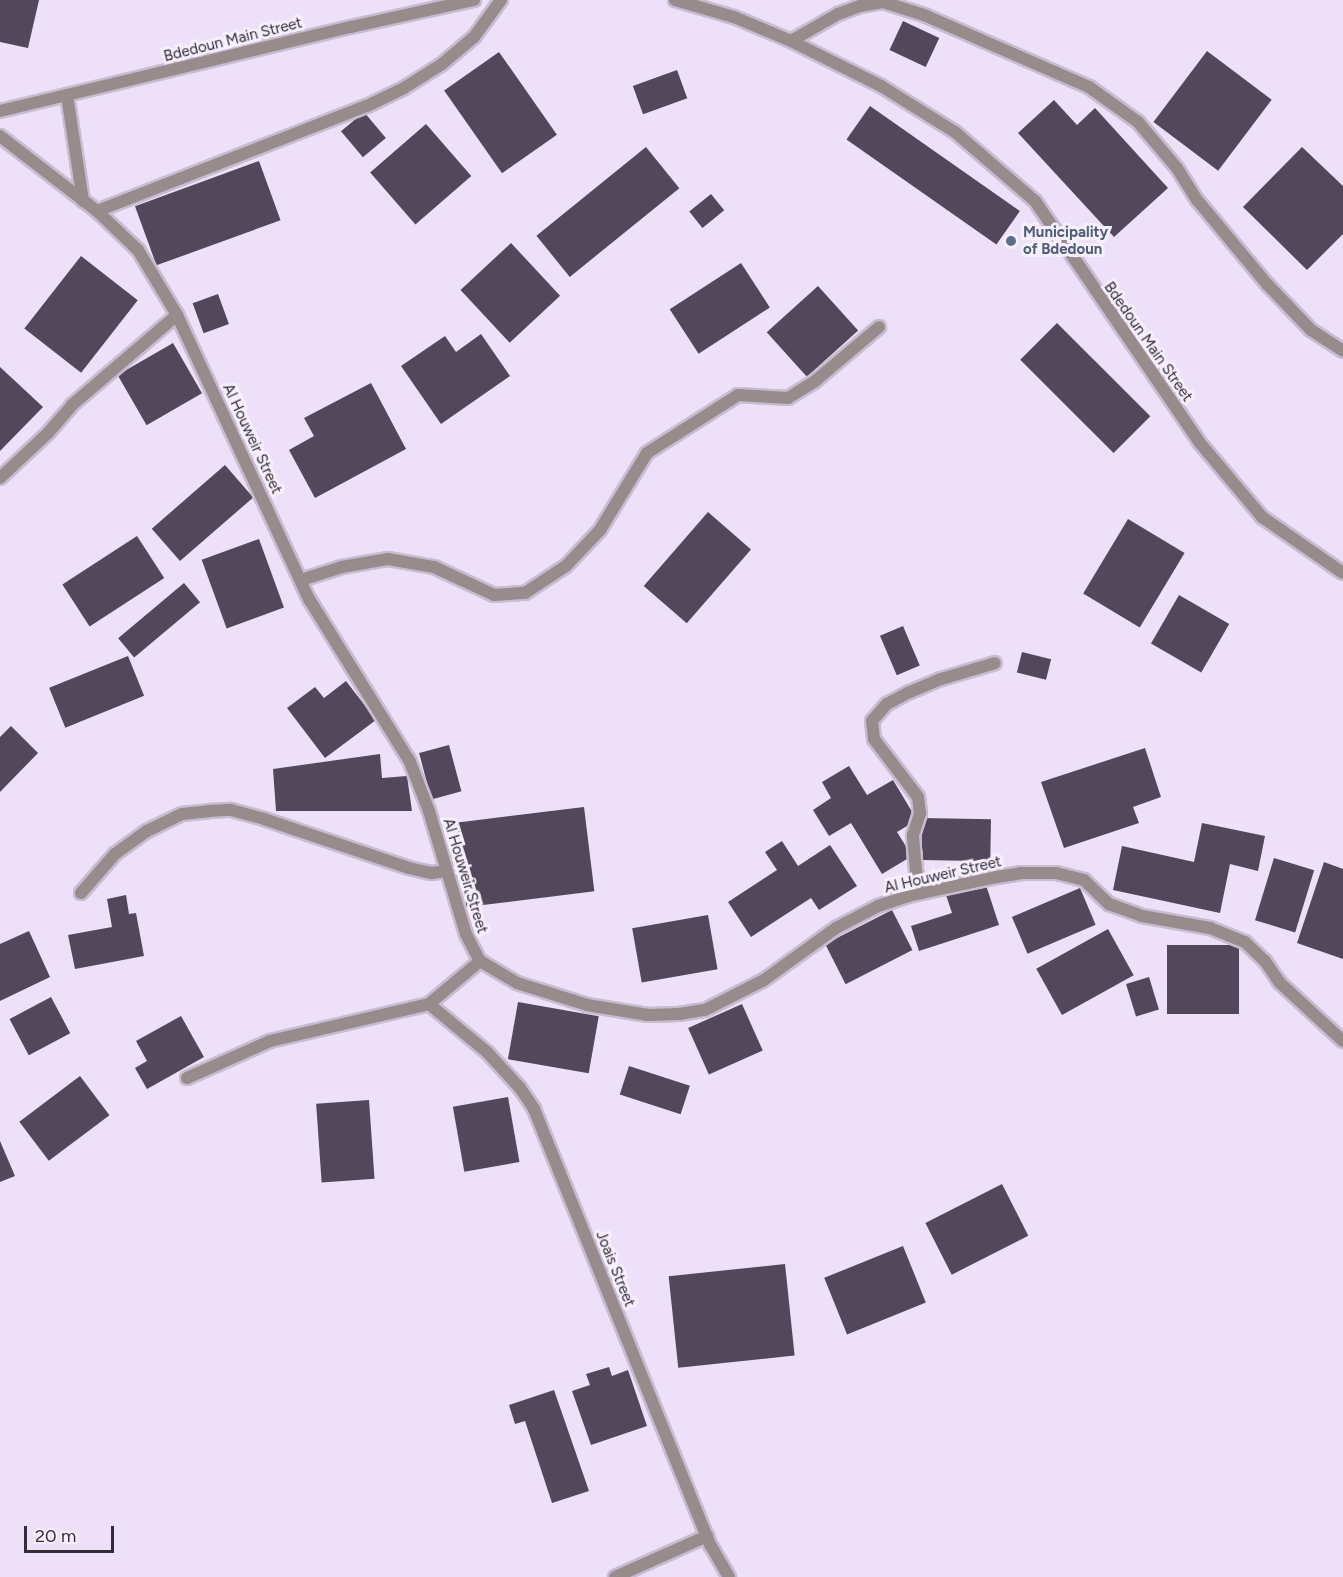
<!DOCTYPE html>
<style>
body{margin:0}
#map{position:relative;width:1343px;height:1577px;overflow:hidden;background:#ede0f8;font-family:Figtree,sans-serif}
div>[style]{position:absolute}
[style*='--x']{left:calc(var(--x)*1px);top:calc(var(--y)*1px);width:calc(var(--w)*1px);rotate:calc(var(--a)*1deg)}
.building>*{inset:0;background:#52475b;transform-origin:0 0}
.roads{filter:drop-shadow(2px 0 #c7bcd1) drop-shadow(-2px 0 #c7bcd1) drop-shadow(0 2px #c7bcd1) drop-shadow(0 -2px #c7bcd1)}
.service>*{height:12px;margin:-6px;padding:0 6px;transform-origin:6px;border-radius:6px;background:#988b8c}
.minor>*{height:12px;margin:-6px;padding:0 6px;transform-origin:6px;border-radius:6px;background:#988b8c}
.dots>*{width:16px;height:16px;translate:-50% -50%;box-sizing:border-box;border:3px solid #f7effe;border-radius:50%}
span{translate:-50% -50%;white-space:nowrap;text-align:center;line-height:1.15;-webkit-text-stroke:6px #f7effe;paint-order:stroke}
.street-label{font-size:15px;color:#312c35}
.service-label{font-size:15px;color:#4e5e75;font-weight:700}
.left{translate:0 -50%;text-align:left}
.scale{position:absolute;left:24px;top:1526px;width:90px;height:27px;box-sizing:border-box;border:3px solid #312c35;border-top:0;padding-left:8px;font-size:18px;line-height:21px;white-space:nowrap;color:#312c35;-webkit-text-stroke:4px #f7effe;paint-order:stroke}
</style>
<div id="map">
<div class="building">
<i style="clip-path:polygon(0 0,39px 0,28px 48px,0 42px)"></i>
<i style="left:903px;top:21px;width:40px;height:32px;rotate:25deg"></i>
<i style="left:1207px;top:51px;width:81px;height:89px;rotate:37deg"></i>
<i style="left:499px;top:52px;width:101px;height:67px;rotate:55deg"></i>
<i style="left:677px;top:70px;width:30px;height:47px;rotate:70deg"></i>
<i style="clip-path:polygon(1054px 100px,1077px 125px,1095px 108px,1168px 188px,1114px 237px,1018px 133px)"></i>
<i style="left:870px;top:106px;width:183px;height:41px;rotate:35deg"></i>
<i style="left:364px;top:112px;width:34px;height:30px;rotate:50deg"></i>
<i style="left:426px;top:124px;width:69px;height:74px;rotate:49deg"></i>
<i style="left:646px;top:147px;width:53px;height:141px;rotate:51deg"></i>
<i style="clip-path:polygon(1302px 147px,1343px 186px,1343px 234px,1307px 270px,1243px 207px)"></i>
<i style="left:259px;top:161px;width:63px;height:132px;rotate:70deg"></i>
<i style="left:711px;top:194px;width:21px;height:28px;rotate:51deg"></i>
<i style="left:511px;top:243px;width:72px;height:69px;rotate:47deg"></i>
<i style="left:81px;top:256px;width:72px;height:92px;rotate:38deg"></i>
<i style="left:741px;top:263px;width:53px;height:85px;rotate:57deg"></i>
<i style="left:818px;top:286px;width:60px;height:69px;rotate:48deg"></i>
<i style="left:218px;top:294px;width:32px;height:27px;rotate:70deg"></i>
<i style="left:1057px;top:323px;width:132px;height:52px;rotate:45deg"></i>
<i style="clip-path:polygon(481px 334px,510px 376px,441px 424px,401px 366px,445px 336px,456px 352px)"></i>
<i style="left:173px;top:343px;width:58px;height:64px;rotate:60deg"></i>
<i style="clip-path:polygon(0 367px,43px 407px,0 451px)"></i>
<i style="clip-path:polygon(371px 383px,406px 449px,315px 498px,289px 450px,314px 436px,304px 418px)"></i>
<i style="left:225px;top:465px;width:43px;height:97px;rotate:49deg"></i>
<i style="left:708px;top:512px;width:57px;height:98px;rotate:41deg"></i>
<i style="left:1128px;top:519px;width:66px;height:87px;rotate:31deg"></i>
<i style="left:137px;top:536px;width:50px;height:89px;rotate:57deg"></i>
<i style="left:259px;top:539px;width:73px;height:61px;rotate:70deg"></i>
<i style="left:184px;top:583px;width:25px;height:86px;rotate:50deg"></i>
<i style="left:1179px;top:595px;width:58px;height:56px;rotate:30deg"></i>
<i style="left:903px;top:626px;width:43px;height:25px;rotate:67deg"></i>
<i style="left:1022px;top:652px;width:30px;height:21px;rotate:14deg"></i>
<i style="left:128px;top:656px;width:43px;height:85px;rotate:68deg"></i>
<i style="clip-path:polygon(346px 681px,376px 720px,325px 758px,287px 708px,315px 687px,324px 698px)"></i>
<i style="clip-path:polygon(11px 726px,38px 753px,0 792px,0 737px)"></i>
<i style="left:449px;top:745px;width:48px;height:31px;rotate:75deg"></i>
<i style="clip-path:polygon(1145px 748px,1161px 797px,1133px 807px,1139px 823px,1064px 848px,1041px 782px)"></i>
<i style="clip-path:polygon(380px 754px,382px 778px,407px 776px,412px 811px,276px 811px,273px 769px)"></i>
<i style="clip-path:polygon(849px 766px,867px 795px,893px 780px,917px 820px,897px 832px,912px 856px,882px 874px,851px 823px,829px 836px,813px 810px,831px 798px,822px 782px)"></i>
<i style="left:584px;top:807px;width:85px;height:129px;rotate:83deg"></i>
<i style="left:922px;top:818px;width:69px;height:42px;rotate:1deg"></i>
<i style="clip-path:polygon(1202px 823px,1265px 836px,1258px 871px,1230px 864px,1220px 913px,1113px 890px,1122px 846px,1194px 862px)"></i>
<i style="clip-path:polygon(782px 841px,798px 866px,830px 845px,857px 886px,819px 910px,811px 898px,751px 937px,728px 902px,777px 870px,765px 852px)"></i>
<i style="left:1274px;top:858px;width:42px;height:65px;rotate:17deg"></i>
<i style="clip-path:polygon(1324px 862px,1343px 869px,1343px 959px,1297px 943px)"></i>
<i style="clip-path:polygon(985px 882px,999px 925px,919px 951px,911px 926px,952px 913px,946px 895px)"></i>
<i style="left:1080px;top:888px;width:40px;height:74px;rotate:67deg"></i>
<i style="clip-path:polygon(126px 895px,129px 914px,136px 913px,144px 956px,75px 969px,68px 935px,112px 927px,107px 899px)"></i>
<i style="left:892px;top:910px;width:45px;height:75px;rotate:63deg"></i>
<i style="left:708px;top:915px;width:55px;height:77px;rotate:80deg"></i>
<i style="left:1108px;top:929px;width:53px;height:82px;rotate:61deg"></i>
<i style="clip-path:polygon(29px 931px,50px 977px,0 1001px,0 944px)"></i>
<i style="left:1167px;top:945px;width:72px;height:69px"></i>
<i style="left:1149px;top:977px;width:34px;height:24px;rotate:73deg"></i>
<i style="left:51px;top:997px;width:41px;height:47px;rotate:62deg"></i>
<i style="left:518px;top:1002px;width:82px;height:58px;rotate:10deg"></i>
<i style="left:742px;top:1004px;width:51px;height:59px;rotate:66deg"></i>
<i style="clip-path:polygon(181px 1016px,204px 1057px,147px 1089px,135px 1068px,147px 1061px,136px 1041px)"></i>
<i style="left:629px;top:1066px;width:64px;height:30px;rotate:18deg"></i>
<i style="left:80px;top:1076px;width:49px;height:76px;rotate:53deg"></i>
<i style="left:508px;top:1097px;width:66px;height:56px;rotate:80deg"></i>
<i style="left:369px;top:1100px;width:79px;height:53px;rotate:86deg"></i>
<i style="clip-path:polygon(0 1141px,15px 1176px,0 1182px)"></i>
<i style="left:1002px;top:1184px;width:58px;height:86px;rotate:63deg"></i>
<i style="left:903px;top:1246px;width:61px;height:85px;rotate:68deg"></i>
<i style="left:785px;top:1264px;width:92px;height:117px;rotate:84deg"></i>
<i style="clip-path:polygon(609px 1367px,612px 1376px,628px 1370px,647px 1426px,591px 1445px,572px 1391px,590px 1385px,586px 1374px)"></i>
<i style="clip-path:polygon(554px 1390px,589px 1491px,552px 1503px,525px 1421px,515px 1424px,509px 1405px)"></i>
</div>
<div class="roads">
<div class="service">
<i style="--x:615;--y:1577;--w:101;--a:-24"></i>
</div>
<div class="minor">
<i style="--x:675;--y:0;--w:61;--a:16.1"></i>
<i style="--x:734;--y:17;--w:62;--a:22.8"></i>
<i style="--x:791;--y:41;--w:101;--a:26.6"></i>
<i style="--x:881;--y:86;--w:87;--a:31.9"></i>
<i style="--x:955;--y:132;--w:106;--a:40.8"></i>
<i style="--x:1035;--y:201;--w:293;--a:55.7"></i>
<i style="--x:1200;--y:443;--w:97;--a:50"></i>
<i style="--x:1262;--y:517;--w:98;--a:34.7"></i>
<i style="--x:791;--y:41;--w:54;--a:-29.9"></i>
<i style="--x:838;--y:14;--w:23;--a:-20"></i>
<i style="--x:860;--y:6;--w:23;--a:-10"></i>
<i style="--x:883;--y:2;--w:43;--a:17.6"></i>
<i style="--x:924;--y:15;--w:180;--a:23.6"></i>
<i style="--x:1089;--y:87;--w:60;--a:35.5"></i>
<i style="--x:1138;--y:122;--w:60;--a:49.7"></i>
<i style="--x:1177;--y:168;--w:39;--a:58"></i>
<i style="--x:1198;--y:201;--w:108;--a:50.3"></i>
<i style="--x:1267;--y:284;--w:64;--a:46.3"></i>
<i style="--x:1311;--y:330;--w:38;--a:33"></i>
<i style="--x:67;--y:95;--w:107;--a:81.4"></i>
<i style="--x:0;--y:111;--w:361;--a:-13.5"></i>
<i style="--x:351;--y:27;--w:126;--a:-12.4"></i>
<i style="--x:0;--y:136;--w:123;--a:37.7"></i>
<i style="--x:97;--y:211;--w:57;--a:43.6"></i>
<i style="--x:138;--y:250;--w:76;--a:59"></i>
<i style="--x:177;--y:315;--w:313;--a:65.1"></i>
<i style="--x:309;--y:599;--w:192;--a:58.2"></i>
<i style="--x:410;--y:762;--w:53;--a:68.8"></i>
<i style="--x:429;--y:811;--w:128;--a:73.3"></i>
<i style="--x:466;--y:934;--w:30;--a:63"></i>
<i style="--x:480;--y:961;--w:43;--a:30.7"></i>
<i style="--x:517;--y:983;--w:73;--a:17.4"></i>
<i style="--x:587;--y:1005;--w:62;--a:9.3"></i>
<i style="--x:648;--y:1015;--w:31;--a:-2"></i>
<i style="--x:679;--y:1014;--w:26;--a:-9"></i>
<i style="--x:705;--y:1010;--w:66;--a:-27"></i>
<i style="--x:764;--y:980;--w:89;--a:-35.8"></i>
<i style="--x:836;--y:928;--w:47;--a:-27.6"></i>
<i style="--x:878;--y:906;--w:32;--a:-18"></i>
<i style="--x:908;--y:896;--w:91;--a:-12.1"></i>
<i style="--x:997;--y:877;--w:24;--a:-9"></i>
<i style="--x:1021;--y:873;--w:35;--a:0"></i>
<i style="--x:1056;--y:873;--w:29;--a:14"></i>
<i style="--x:1084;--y:880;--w:35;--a:44"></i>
<i style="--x:1109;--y:904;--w:35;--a:20"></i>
<i style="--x:1142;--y:916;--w:69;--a:10"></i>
<i style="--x:1210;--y:928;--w:38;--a:22"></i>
<i style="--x:1245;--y:942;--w:28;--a:44"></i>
<i style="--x:1265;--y:961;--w:25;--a:56"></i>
<i style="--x:1279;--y:982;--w:87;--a:42.7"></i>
<i style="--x:97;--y:211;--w:290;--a:-21.3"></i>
<i style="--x:367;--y:106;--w:41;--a:-25.9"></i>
<i style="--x:404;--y:88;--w:45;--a:-32.3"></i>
<i style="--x:442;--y:64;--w:42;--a:-40.2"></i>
<i style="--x:474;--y:37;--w:46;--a:-53.9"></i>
<i style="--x:0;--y:478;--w:66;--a:-43.2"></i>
<i style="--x:48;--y:433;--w:37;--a:-49"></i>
<i style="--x:72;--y:405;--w:138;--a:-40.6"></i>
<i style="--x:301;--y:580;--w:43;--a:-17.6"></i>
<i style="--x:342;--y:567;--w:47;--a:-9.9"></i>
<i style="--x:388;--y:559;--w:47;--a:9.9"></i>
<i style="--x:434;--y:567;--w:66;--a:25"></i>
<i style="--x:494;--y:595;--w:31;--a:-4"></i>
<i style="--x:525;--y:593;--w:49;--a:-33.4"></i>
<i style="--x:566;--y:566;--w:50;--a:-46.6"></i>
<i style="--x:600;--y:530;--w:90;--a:-58.6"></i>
<i style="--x:647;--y:453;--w:108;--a:-32.5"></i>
<i style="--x:738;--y:395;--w:50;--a:3.4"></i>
<i style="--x:788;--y:398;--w:31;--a:-32"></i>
<i style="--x:814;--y:382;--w:85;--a:-40.2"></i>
<i style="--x:81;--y:893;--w:52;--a:-48.9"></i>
<i style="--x:115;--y:854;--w:39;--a:-36"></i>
<i style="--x:147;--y:831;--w:39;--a:-26"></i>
<i style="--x:182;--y:814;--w:27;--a:-6"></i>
<i style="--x:209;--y:811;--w:22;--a:-3"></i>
<i style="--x:231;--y:810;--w:34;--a:15"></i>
<i style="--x:264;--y:819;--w:153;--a:18.7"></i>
<i style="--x:409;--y:868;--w:23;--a:13"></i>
<i style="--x:431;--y:873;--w:16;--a:-7"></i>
<i style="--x:922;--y:893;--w:23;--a:-105"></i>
<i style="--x:916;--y:871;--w:36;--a:-95"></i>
<i style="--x:913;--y:835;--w:23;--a:-72"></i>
<i style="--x:920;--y:813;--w:16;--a:-97"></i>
<i style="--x:918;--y:797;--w:73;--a:-127.2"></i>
<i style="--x:874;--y:739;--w:18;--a:-96"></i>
<i style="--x:872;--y:721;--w:23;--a:-49"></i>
<i style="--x:887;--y:704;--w:26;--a:-28"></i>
<i style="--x:910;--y:692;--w:34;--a:-23"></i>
<i style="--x:941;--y:679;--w:56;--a:-16.5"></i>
<i style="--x:429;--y:1004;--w:75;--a:39.6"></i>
<i style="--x:487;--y:1052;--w:49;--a:47.5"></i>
<i style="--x:520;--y:1088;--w:25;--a:56"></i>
<i style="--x:534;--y:1109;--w:471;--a:68"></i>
<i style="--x:711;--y:1546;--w:36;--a:60"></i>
<i style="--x:187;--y:1078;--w:91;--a:-24"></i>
<i style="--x:270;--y:1041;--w:163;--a:-13.1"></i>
<i style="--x:429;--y:1004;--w:67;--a:-40.1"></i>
</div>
</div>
<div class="dots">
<i style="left:1011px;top:241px;background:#5c6f8a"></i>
</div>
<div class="street-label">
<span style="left:233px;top:40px;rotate:-14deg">Bdedoun Main Street</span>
<span style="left:1148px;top:342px;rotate:55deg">Bdedoun Main Street</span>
<span style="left:252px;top:439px;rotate:65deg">Al Houweir Street</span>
<span style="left:943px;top:875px;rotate:-13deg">Al Houweir Street</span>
<span style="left:465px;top:876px;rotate:73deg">Al Houweir Street</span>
<span style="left:615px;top:1269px;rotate:68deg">Joais Street</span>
</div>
<div class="service-label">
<span class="left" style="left:1023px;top:241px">Municipality<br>of Bdedoun</span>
</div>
<div class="scale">20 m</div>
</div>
